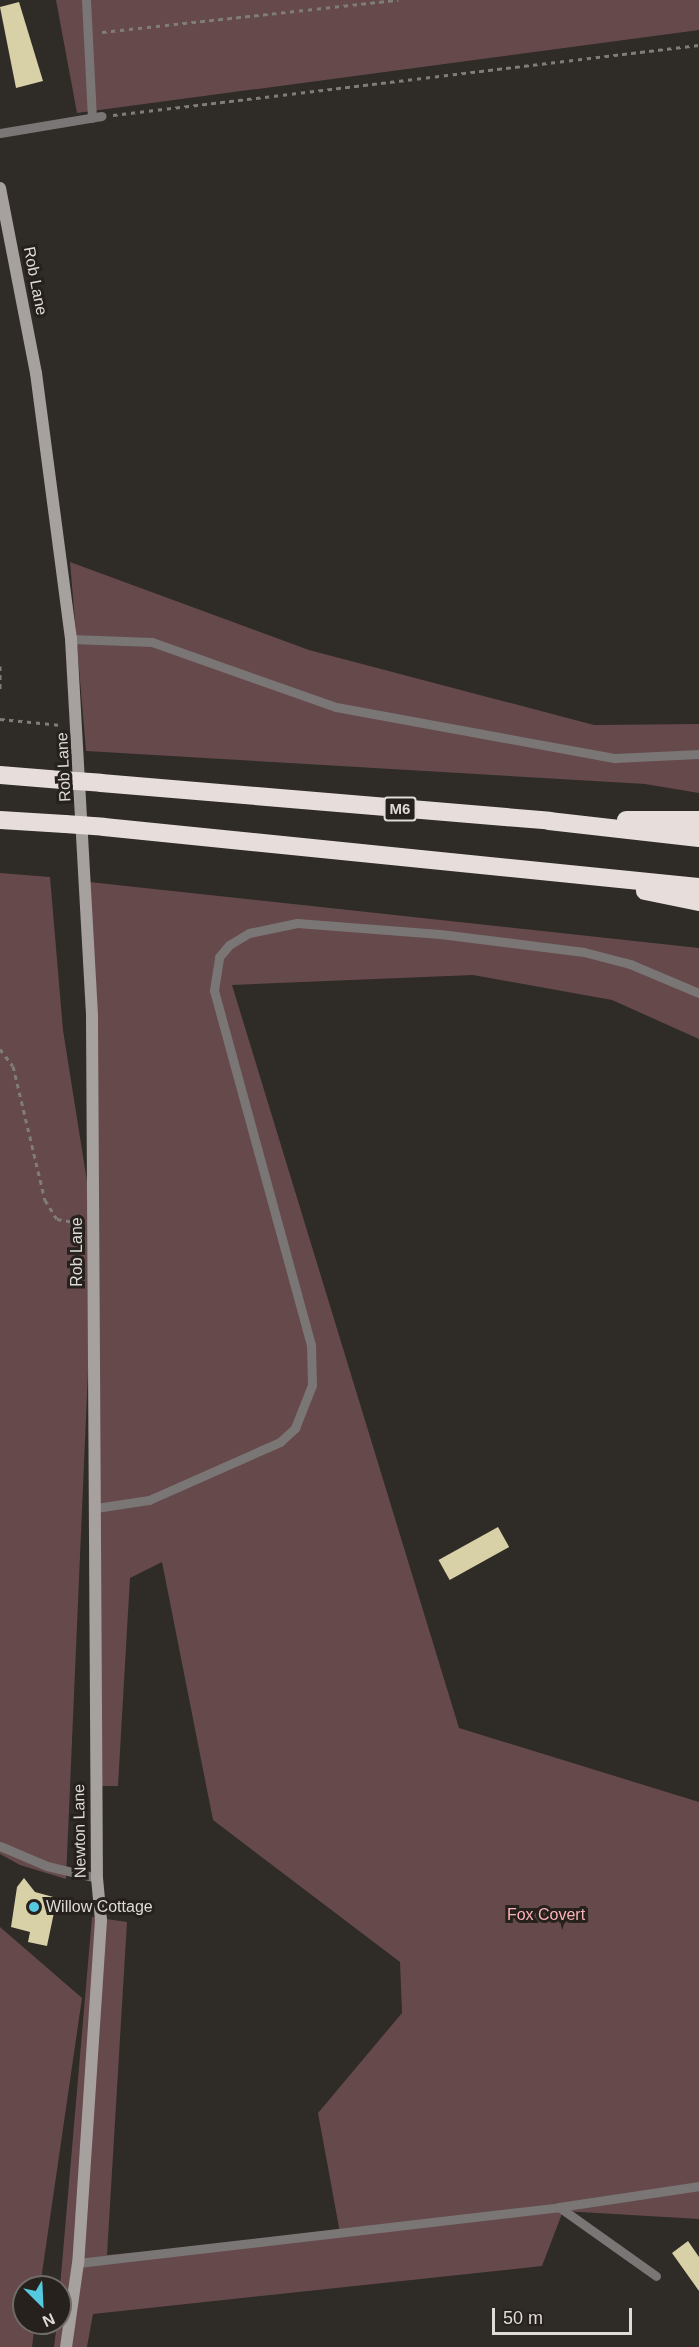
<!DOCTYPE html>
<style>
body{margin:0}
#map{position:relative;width:699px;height:2347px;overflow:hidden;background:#2f2b26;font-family:Helvetica,sans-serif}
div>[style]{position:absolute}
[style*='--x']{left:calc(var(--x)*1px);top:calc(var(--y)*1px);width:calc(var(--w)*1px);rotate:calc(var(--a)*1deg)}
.green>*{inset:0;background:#65494b}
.building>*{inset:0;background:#d8d1a7;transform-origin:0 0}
.path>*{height:3px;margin-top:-1.5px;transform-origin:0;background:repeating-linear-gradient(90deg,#807d79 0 4.5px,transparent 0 9px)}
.lane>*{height:9px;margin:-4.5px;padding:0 4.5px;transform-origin:4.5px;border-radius:4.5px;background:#7a7675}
.secondary>*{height:12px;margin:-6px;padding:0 6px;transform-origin:6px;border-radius:6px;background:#a6a09e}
.highway>*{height:18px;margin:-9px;padding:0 9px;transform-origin:9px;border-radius:9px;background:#e7dedb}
.highway-bridge>*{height:18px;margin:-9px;padding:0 9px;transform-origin:9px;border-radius:9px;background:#e7dedb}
.dots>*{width:16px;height:16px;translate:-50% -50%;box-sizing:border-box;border:3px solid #26211c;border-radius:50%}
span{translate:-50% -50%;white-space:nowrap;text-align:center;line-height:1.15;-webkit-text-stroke:6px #26211c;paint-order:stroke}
.shield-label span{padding:2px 4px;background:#26211c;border:2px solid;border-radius:4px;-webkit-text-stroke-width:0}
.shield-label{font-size:15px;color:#dedbd8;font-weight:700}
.street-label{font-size:16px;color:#dedbd8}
.poi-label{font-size:16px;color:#dedbd8}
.left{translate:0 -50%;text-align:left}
.park-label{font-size:16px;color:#fcb3b8}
.north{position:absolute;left:12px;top:2275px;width:60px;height:60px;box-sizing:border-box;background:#26211c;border:2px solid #706b67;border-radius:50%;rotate:156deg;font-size:16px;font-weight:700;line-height:24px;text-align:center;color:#dedbd8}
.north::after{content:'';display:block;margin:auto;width:21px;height:27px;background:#56c9e1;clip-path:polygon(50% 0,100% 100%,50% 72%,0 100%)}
.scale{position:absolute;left:492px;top:2308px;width:140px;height:27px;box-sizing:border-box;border:3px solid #dedbd8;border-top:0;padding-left:8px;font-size:18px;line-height:21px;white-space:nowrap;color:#dedbd8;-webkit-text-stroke:4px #26211c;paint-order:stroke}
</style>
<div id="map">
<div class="green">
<i style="clip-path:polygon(56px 0,699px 0,699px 30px,77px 113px)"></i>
<i style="clip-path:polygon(70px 562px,309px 650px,594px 725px,699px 724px,699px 793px,645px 784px,86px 751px)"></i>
<i style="clip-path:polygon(0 873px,50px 877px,63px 1030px,92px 1213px,91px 1019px,80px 881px,699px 948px,699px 1039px,612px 1000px,473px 975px,232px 985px,459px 1728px,699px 1802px,699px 2219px,563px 2211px,542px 2266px,93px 2314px,87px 2347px,54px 2347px,57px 2323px,60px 2323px,60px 2287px,92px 1917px,127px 1922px,107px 2255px,340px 2233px,318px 2113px,402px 2013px,400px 1962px,213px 1820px,162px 1562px,130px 1578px,118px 1786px,99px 1786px,93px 1257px,66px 1879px,20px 1865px,0 1854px)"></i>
<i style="clip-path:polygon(0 1927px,82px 1998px,40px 2287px,24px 2287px,24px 2323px,35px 2323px,32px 2347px,0 2347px)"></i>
</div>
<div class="building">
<i style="clip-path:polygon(19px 2px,43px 81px,16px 88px,0 7px)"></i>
<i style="left:498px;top:1527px;width:23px;height:68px;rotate:61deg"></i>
<i style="clip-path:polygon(24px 1878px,35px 1892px,57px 1898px,47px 1946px,28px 1942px,30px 1932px,11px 1927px,17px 1887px)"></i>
<i style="clip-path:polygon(688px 2241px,699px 2257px,699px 2291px,672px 2253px)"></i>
</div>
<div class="path">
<i style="--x:102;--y:32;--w:298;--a:-6.2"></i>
<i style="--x:113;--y:115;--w:590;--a:-6.81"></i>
<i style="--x:0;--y:666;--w:24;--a:90"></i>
<i style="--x:0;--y:719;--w:61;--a:5.6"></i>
<i style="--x:0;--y:1049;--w:21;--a:53"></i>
<i style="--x:13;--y:1066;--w:138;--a:76.6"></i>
<i style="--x:45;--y:1200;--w:22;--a:58"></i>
<i style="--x:57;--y:1219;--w:23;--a:10"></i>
</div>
<div class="lane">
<i style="--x:86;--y:0;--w:118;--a:87.1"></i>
<i style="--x:0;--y:133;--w:103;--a:-9.5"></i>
<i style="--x:71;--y:639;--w:81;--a:2.1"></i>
<i style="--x:152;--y:642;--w:195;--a:19.5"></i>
<i style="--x:336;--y:707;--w:284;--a:10.4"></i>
<i style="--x:615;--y:758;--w:84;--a:-2.7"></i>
<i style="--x:96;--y:1508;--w:54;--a:-8.6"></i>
<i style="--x:149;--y:1500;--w:143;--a:-23.9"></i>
<i style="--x:280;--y:1442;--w:21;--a:-43"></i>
<i style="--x:295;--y:1428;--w:46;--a:-68.4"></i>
<i style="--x:312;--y:1385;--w:40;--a:-91.4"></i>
<i style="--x:311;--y:1345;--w:368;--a:-105.3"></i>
<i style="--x:214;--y:990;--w:33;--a:-81"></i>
<i style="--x:219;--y:957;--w:16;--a:-50"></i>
<i style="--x:229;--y:945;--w:23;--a:-31"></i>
<i style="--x:249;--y:933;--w:49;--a:-11.8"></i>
<i style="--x:297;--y:923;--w:143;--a:4.4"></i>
<i style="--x:440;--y:934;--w:145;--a:7.1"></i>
<i style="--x:584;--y:952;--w:48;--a:14.6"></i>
<i style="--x:630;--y:964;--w:75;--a:22.8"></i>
<i style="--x:0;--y:1846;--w:51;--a:23.1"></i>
<i style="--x:47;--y:1866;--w:51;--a:13.5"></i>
<i style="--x:559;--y:2207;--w:119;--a:35.4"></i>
<i style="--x:78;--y:2263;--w:484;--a:-6.6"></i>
<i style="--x:559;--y:2207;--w:142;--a:-8.5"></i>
</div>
<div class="secondary">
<i style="--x:0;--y:188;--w:188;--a:79"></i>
<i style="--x:36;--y:373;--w:268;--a:82.5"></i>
<i style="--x:71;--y:639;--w:379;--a:86.8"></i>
<i style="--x:92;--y:1017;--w:861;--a:89.67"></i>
<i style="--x:97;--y:1878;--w:42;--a:84.6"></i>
<i style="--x:101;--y:1920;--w:344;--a:93.8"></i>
<i style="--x:78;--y:2263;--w:85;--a:98.1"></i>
</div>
<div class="highway">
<i style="--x:0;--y:775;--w:62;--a:4.6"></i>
<i style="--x:101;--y:783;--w:450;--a:4.8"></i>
<i style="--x:549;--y:821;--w:151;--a:6.5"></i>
<i style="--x:0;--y:820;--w:65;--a:3.5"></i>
<i style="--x:626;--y:820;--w:73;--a:0"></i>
<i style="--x:104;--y:827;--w:598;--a:5.76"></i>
<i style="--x:645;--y:891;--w:55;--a:11.5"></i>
</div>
<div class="highway-bridge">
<i style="--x:62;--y:780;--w:39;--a:4"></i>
<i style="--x:65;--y:824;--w:39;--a:4"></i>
</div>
<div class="dots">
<i style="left:34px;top:1907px;background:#56c9e1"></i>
</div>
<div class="shield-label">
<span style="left:400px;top:809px">M6</span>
</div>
<div class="street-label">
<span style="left:35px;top:281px;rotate:79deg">Rob Lane</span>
<span style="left:64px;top:767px;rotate:-93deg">Rob Lane</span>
<span style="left:77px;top:1252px;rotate:-90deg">Rob Lane</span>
<span style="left:80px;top:1831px;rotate:-91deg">Newton Lane</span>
</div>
<div class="poi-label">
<span class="left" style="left:46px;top:1907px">Willow Cottage</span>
</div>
<div class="park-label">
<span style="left:546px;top:1915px">Fox Covert</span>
</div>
<div class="north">N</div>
<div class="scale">50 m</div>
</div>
